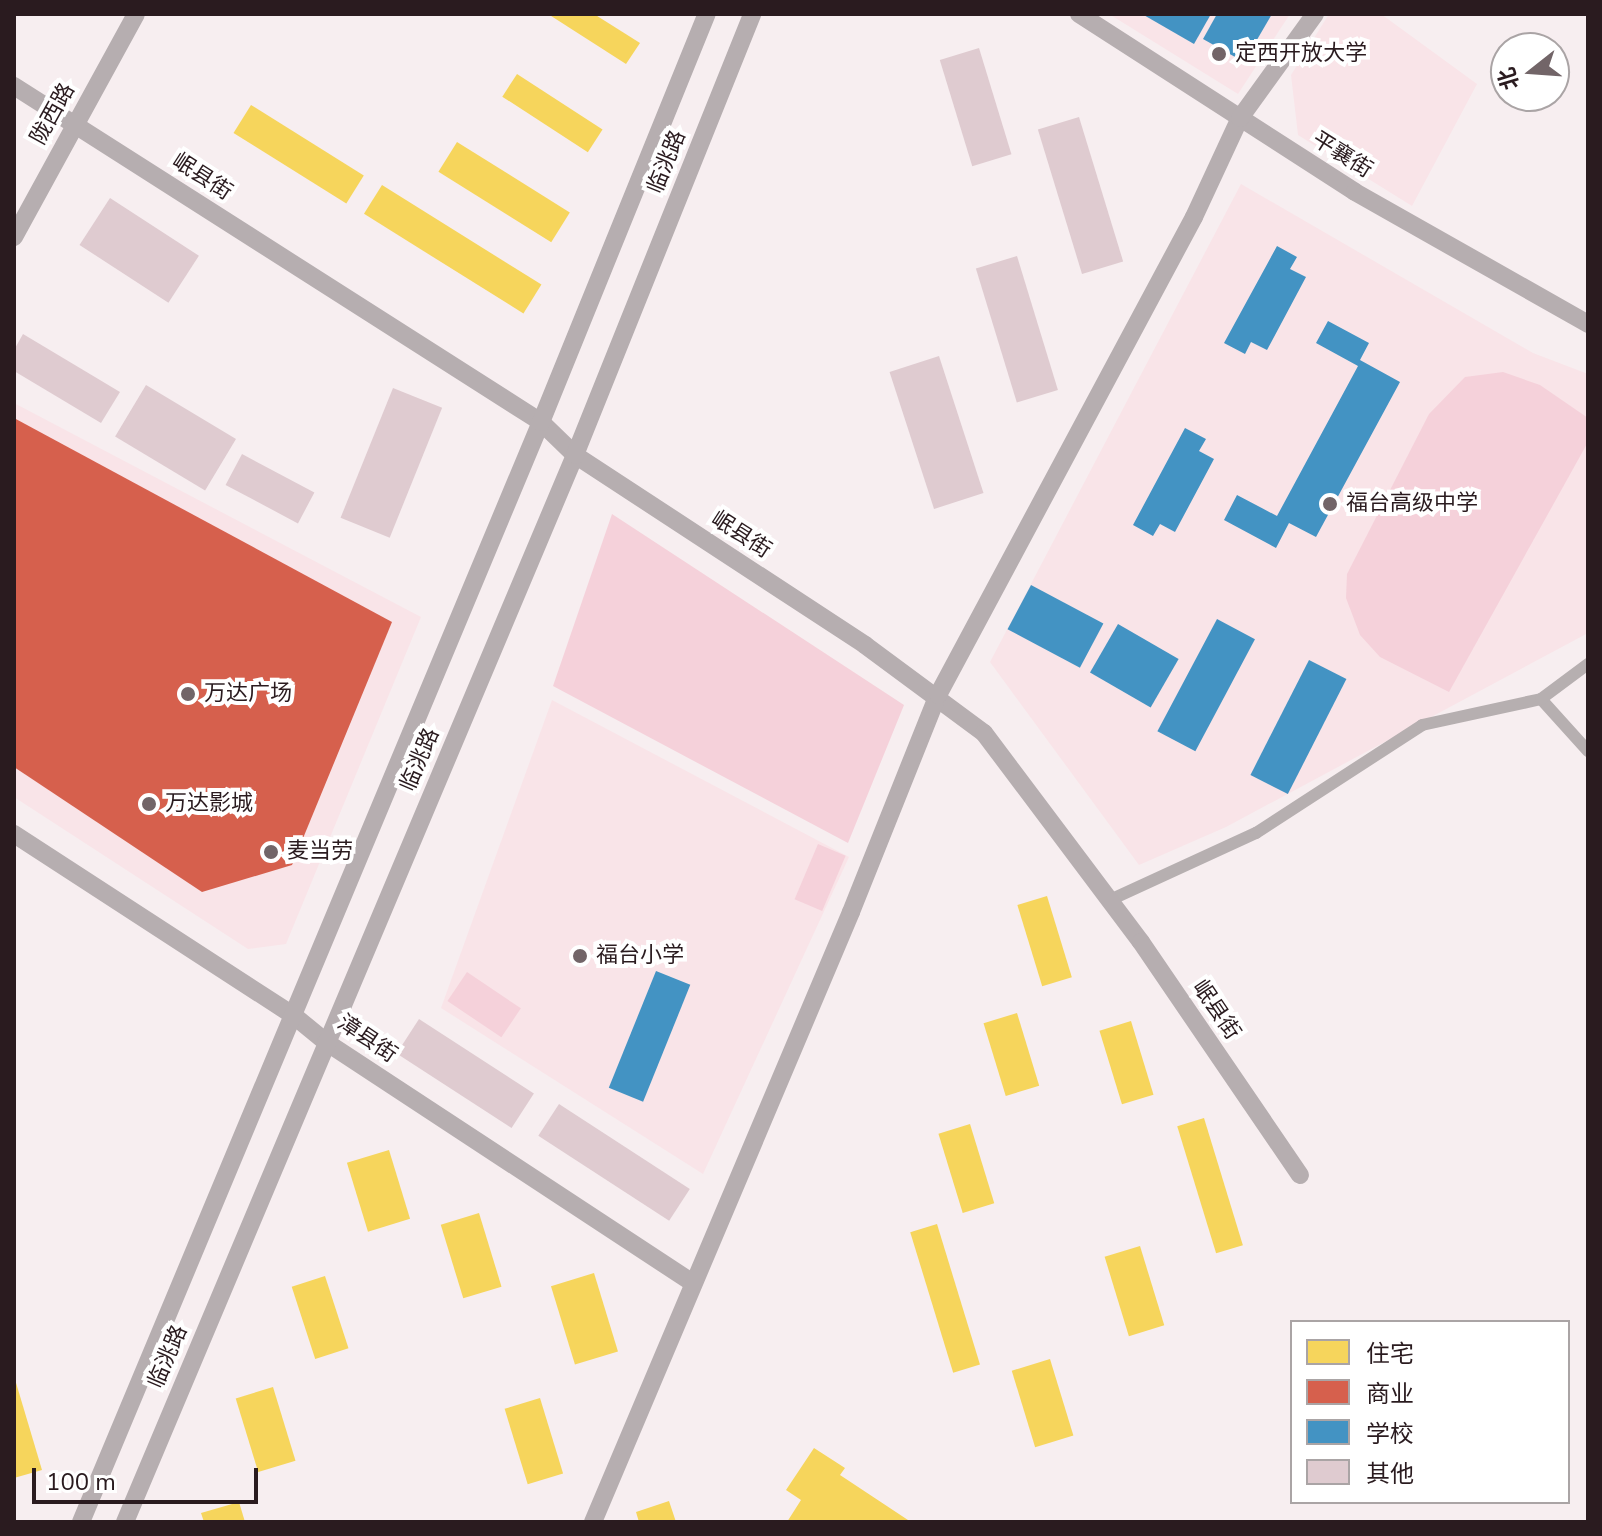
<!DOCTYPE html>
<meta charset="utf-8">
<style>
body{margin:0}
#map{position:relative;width:1602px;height:1536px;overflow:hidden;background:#f7eef0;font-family:"Nunito Sans","Noto Sans SC",sans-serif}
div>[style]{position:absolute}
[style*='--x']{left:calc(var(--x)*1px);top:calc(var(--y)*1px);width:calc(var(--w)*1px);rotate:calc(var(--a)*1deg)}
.built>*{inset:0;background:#f9e4e8}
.green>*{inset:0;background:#f5d1da;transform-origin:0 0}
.homes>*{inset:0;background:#f6d55c;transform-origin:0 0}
.shops>*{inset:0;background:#d6604d}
.schools>*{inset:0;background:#4393c3;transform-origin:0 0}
.building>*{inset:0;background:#dfcbd0;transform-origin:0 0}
.street>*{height:12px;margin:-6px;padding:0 6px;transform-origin:6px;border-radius:6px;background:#b6afb0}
.secondary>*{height:18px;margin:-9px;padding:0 9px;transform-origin:9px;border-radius:9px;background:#b6aeb0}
.dots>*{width:22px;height:22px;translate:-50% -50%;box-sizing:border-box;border:4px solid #fff;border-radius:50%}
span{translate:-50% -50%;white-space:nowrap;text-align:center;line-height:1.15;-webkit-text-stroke:8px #fff;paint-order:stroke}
.poi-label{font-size:22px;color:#2a1b1f}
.left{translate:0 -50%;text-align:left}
.street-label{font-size:22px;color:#2a1b1f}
.frame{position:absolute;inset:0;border:16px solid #2a1b1f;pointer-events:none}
.legend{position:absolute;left:1290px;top:1320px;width:280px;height:184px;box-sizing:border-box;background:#fff;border:2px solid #aaa4a5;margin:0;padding:10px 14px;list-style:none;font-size:24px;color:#2a1b1f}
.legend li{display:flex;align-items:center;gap:16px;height:40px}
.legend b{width:40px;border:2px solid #aaa4a5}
.north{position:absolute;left:1490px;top:32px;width:80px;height:80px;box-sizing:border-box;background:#fff;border:2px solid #aaa4a5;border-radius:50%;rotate:253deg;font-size:22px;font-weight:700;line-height:32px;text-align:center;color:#2a1b1f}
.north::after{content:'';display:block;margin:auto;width:28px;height:36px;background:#726568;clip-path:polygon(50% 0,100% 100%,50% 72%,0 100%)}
.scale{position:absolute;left:32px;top:1468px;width:226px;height:36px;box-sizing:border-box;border:4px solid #2a1b1f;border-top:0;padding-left:10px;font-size:24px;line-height:28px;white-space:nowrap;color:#2a1b1f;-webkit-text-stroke:6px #fff;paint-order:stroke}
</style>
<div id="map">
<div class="built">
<i style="clip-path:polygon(1109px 14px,1290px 14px,1238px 94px)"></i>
<i style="clip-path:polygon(1329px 14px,1381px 14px,1477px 84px,1412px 206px,1298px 135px,1291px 75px)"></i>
<i style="clip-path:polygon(1241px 184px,1533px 353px,1588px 374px,1588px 633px,1226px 827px,1139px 865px,990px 662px)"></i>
<i style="clip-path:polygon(14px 403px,421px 617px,286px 944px,248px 949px,14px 797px)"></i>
<i style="clip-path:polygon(552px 700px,849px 857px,703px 1174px,441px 1008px)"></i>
</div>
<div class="green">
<i style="clip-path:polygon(1503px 372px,1540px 385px,1588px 418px,1588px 442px,1449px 692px,1380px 657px,1360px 635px,1346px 598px,1347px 574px,1429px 414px,1465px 377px)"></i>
<i style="clip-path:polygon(612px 514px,904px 705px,848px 843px,553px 686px)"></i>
<i style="left:818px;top:844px;width:30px;height:60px;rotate:23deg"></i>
<i style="left:467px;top:972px;width:65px;height:35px;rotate:34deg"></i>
</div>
<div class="homes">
<i style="clip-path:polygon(548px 14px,594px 14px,640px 43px,626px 64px)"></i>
<i style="left:517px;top:74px;width:102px;height:27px;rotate:33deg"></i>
<i style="left:251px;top:105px;width:133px;height:33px;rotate:32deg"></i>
<i style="left:457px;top:142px;width:133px;height:35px;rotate:32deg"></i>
<i style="left:382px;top:185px;width:188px;height:34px;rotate:32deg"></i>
<i style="left:1047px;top:896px;width:85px;height:31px;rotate:73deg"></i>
<i style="left:1017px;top:1013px;width:76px;height:35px;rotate:73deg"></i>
<i style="left:1131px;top:1021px;width:77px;height:33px;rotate:73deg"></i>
<i style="left:1204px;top:1118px;width:133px;height:28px;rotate:73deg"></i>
<i style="left:970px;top:1124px;width:83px;height:33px;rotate:73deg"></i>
<i style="left:389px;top:1150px;width:72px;height:44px;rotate:73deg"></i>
<i style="left:479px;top:1213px;width:77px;height:40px;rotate:73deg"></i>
<i style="left:937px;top:1224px;width:147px;height:28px;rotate:73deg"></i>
<i style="left:1140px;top:1246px;width:83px;height:37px;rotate:73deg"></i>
<i style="left:594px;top:1273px;width:82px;height:45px;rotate:73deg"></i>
<i style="left:325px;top:1276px;width:76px;height:35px;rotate:72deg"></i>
<i style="left:1050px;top:1359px;width:80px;height:40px;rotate:73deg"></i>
<i style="clip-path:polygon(14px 1376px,42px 1470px,14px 1478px)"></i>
<i style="left:273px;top:1387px;width:77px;height:39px;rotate:73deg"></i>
<i style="left:540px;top:1398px;width:79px;height:37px;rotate:73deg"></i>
<i style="clip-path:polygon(814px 1448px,845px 1468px,840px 1475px,911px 1522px,787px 1522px,801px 1500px,786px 1490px)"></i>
<i style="clip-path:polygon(669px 1501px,676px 1522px,639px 1522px,636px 1512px)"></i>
<i style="clip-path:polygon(239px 1502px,245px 1522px,204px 1522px,201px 1513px)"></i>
</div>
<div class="shops">
<i style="clip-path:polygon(14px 418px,392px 622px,292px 865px,202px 892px,14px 767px)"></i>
</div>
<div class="schools">
<i style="clip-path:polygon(1142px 14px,1211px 14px,1194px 44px)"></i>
<i style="clip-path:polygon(1217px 14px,1272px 14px,1244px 62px,1203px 39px)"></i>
<i style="clip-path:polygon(1277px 246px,1297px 257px,1290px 269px,1306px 277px,1267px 350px,1251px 342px,1245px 354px,1224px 343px)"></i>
<i style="clip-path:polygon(1328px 321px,1369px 343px,1360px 360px,1400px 382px,1316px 537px,1289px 523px,1276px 548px,1224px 520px,1237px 495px,1277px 516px,1358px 366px,1316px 343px)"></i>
<i style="clip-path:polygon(1185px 428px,1206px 439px,1199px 451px,1214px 459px,1175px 532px,1160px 524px,1153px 536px,1133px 525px)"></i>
<i style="left:1031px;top:585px;width:82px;height:50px;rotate:28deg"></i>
<i style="left:1217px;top:619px;width:43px;height:127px;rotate:28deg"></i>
<i style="left:1118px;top:624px;width:70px;height:56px;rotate:30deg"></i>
<i style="left:1309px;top:660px;width:42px;height:129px;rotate:27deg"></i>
<i style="left:656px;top:971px;width:37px;height:126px;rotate:22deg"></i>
</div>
<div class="building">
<i style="left:979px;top:48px;width:111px;height:41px;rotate:73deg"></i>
<i style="left:1079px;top:117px;width:151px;height:43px;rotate:73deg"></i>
<i style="left:110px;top:198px;width:106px;height:56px;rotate:33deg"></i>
<i style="left:1017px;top:256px;width:140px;height:43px;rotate:73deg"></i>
<i style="clip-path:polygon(23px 334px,120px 392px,101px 423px,14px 371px,14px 350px)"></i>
<i style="left:939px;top:356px;width:144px;height:52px;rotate:72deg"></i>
<i style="left:146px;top:385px;width:105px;height:60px;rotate:31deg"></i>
<i style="left:393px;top:388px;width:53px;height:140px;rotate:22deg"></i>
<i style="left:242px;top:454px;width:82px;height:35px;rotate:28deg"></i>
<i style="left:419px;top:1019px;width:137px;height:41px;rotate:33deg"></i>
<i style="left:559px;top:1104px;width:156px;height:38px;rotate:33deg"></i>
</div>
<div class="street">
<i style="--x:1541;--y:699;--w:70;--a:47.9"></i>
<i style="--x:1110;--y:900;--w:161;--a:-24.7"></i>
<i style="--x:1256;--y:833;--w:198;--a:-33"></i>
<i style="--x:1422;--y:725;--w:122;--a:-12.3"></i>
<i style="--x:1541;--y:699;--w:59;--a:-36.7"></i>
</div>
<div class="secondary">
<i style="--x:1079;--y:14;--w:328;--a:32.8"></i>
<i style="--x:1355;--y:192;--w:268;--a:29.5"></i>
<i style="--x:14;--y:86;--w:625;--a:32.52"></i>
<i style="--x:541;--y:422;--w:47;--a:44.1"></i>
<i style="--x:575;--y:455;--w:347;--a:33.2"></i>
<i style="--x:865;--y:645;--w:148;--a:36.5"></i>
<i style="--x:984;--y:733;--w:261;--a:53.1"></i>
<i style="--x:1141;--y:942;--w:282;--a:55.7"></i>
<i style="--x:14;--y:237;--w:254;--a:-61.3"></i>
<i style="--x:14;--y:834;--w:333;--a:33"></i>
<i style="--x:293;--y:1015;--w:43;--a:39.3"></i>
<i style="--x:326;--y:1042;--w:439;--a:33.3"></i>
<i style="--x:81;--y:1522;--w:1192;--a:-67.31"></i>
<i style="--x:541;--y:422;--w:440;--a:-67.9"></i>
<i style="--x:125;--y:1522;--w:1158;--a:-67.13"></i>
<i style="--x:575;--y:455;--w:475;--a:-68.1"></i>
<i style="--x:593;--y:1522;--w:662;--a:-67.07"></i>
<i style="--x:851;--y:912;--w:234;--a:-68.2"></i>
<i style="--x:938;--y:695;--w:542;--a:-61.83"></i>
<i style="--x:1194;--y:217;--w:109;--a:-65.1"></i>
<i style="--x:1240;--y:118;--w:128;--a:-54.2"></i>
</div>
<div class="dots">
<i style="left:1219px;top:54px;background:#726568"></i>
<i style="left:1330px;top:504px;background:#726568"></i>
<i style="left:188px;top:694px;background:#726568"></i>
<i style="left:149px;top:804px;background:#726568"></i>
<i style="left:271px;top:852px;background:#726568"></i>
<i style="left:580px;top:956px;background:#726568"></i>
</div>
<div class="poi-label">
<span class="left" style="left:1235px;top:54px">定西开放大学</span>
<span class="left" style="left:1346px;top:504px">福台高级中学</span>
<span class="left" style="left:204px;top:694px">万达广场</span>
<span class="left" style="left:165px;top:804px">万达影城</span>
<span class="left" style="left:287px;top:852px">麦当劳</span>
<span class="left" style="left:596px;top:956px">福台小学</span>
</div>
<div class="street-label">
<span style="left:53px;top:114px;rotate:-61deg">陇西路</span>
<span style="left:1342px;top:155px;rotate:32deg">平襄街</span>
<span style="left:667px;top:162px;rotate:-68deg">临洮路</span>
<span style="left:202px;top:177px;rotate:33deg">岷县街</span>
<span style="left:741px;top:535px;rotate:33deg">岷县街</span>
<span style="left:420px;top:760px;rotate:-67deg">临洮路</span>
<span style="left:1216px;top:1010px;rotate:56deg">岷县街</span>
<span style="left:367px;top:1039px;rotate:34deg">漳县街</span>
<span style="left:168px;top:1357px;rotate:-67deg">临洮路</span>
</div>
<div class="frame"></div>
<ul class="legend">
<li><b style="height:22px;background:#f6d55c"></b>住宅</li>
<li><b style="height:22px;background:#d6604d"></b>商业</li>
<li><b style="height:22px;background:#4393c3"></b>学校</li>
<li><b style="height:22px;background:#dfcbd0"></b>其他</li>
</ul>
<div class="north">北</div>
<div class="scale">100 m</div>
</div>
